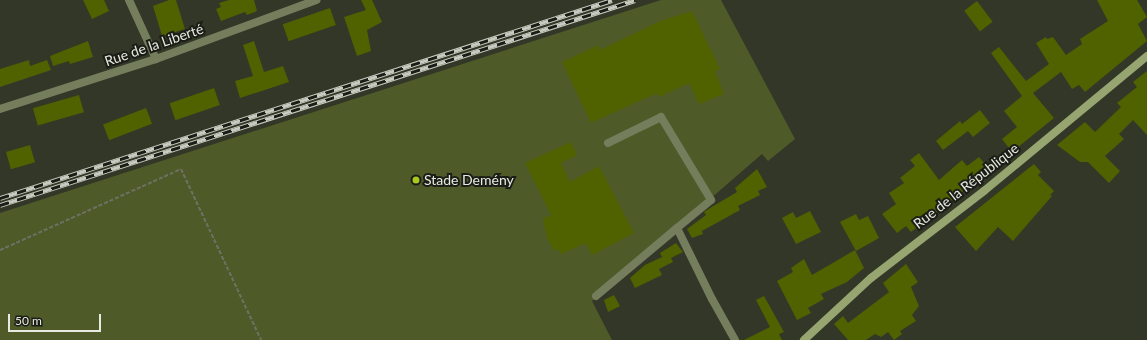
<!DOCTYPE html>
<meta charset="utf-8">
<style>
body{margin:0}
#map{position:relative;width:1147px;height:340px;overflow:hidden;background:#323727;font-family:Lato,sans-serif}
div>[style]{position:absolute}
[style*='--x']{left:calc(var(--x)*1px);top:calc(var(--y)*1px);width:calc(var(--w)*1px);rotate:calc(var(--a)*1deg)}
.green>*{inset:0;background:#4e5b29}
.building>*{inset:0;background:#506100;transform-origin:0 0}
.path>*{height:2px;margin-top:-1px;transform-origin:0;background:repeating-linear-gradient(90deg,#6d7163 0 4px,transparent 0 6px)}
.street>*{height:8px;margin:-4px;padding:0 4px;transform-origin:4px;border-radius:4px;background:#747d5c}
.secondary>*{height:8px;margin:-4px;padding:0 4px;transform-origin:4px;border-radius:4px;background:#97a570}
.rail>*{height:4.5px;margin-top:-2.25px;transform-origin:0;background:repeating-linear-gradient(90deg,#1b1d16 0 9px,#c8cbc0 0 18px);box-sizing:border-box;border-block:1px solid #c8cbc0}
.dots>*{width:11px;height:11px;translate:-50% -50%;box-sizing:border-box;border:2px solid #1b1d16;border-radius:50%}
span{translate:-50% -50%;white-space:nowrap;text-align:center;line-height:1.15;-webkit-text-stroke:4px #1b1d16;paint-order:stroke}
.street-label{font-size:14px;color:#e7eae0}
.poi-label{font-size:14px;color:#e7eae0}
.left{translate:0 -50%;text-align:left}
.scale{position:absolute;left:8px;top:314px;width:93px;height:18px;box-sizing:border-box;border:2px solid #e7eae0;border-top:0;padding-left:5px;font-size:12px;line-height:14px;white-space:nowrap;color:#e7eae0;-webkit-text-stroke:3px #1b1d16;paint-order:stroke}
</style>
<div id="map">
<div class="green">
<i style="clip-path:polygon(661px 0,721px 0,795px 139px,768px 161px,762px 154px,592px 301px,612px 340px,0 340px,0 213px)"></i>
</div>
<div class="building">
<i style="clip-path:polygon(83px 0,104px 0,109px 11px,92px 19px)"></i>
<i style="clip-path:polygon(169px 0,176px 0,185px 29px,162px 36px,153px 6px)"></i>
<i style="clip-path:polygon(229px 0,254px 0,257px 11px,247px 15px,245px 12px,221px 21px,216px 9px,221px 7px,219px 3px)"></i>
<i style="clip-path:polygon(361px 0,372px 0,382px 22px,367px 30px,371px 51px,357px 56px,344px 17px,366px 10px)"></i>
<i style="clip-path:polygon(1097px 0,1137px 0,1147px 17px,1138px 24px,1147px 41px,1085px 92px,1079px 85px,1072px 89px,1061px 72px,1033px 93px,1054px 118px,1012px 152px,1002px 139px,1017px 127px,1004px 111px,1022px 96px,991px 53px,999px 47px,1026px 81px,1049px 64px,1036px 43px,1046px 37px,1047px 39px,1053px 37px,1066px 55px,1082px 44px,1080px 39px,1108px 21px)"></i>
<i style="left:977px;top:1px;width:26px;height:16px;rotate:53deg"></i>
<i style="left:330px;top:8px;width:18px;height:50px;rotate:71deg"></i>
<i style="clip-path:polygon(692px 11px,720px 69px,715px 71px,724px 94px,699px 104px,689px 83px,659px 97px,657px 93px,591px 123px,562px 62px,598px 45px,600px 50px,660px 21px)"></i>
<i style="clip-path:polygon(88px 41px,93px 57px,70px 64px,69px 61px,53px 66px,50px 56px)"></i>
<i style="clip-path:polygon(254px 41px,264px 72px,283px 66px,289px 82px,240px 98px,235px 81px,253px 76px,243px 45px)"></i>
<i style="clip-path:polygon(29px 60px,30px 66px,47px 60px,51px 70px,0 87px,0 69px)"></i>
<i style="clip-path:polygon(1147px 71px,1147px 135px,1133px 120px,1119px 134px,1124px 139px,1105px 156px,1120px 171px,1109px 183px,1088px 162px,1080px 162px,1057px 145px,1085px 122px,1095px 132px,1121px 107px,1117px 103px,1137px 87px,1133px 82px)"></i>
<i style="left:214px;top:88px;width:18px;height:47px;rotate:71deg"></i>
<i style="left:79px;top:95px;width:18px;height:48px;rotate:74deg"></i>
<i style="left:146px;top:108px;width:17px;height:46px;rotate:69deg"></i>
<i style="clip-path:polygon(980px 110px,990px 123px,973px 137px,963px 125px,968px 131px,943px 150px,936px 141px,960px 121px,962px 124px)"></i>
<i style="clip-path:polygon(571px 142px,577px 155px,561px 163px,570px 182px,599px 166px,634px 233px,592px 255px,586px 243px,561px 254px,558px 249px,554px 251px,547px 238px,543px 219px,551px 215px,525px 163px)"></i>
<i style="left:30px;top:145px;width:18px;height:25px;rotate:74deg"></i>
<i style="clip-path:polygon(919px 153px,939px 180px,962px 160px,967px 166px,979px 157px,990px 170px,911px 232px,906px 226px,897px 233px,882px 214px,896px 204px,889px 193px,904px 183px,900px 178px,915px 166px,910px 160px)"></i>
<i style="clip-path:polygon(1034px 164px,1041px 172px,1038px 175px,1054px 191px,1050px 195px,1052px 196px,1013px 241px,998px 227px,976px 251px,955px 227px)"></i>
<i style="clip-path:polygon(757px 169px,767px 187px,758px 191px,760px 195px,738px 206px,740px 210px,702px 231px,703px 234px,692px 238px,687px 229px,706px 215px,704px 212px,710px 208px,737px 192px,735px 188px)"></i>
<i style="clip-path:polygon(810px 211px,821px 232px,796px 244px,782px 218px,793px 212px,796px 218px)"></i>
<i style="clip-path:polygon(856px 214px,859px 220px,868px 216px,879px 238px,856px 251px,840px 222px)"></i>
<i style="clip-path:polygon(676px 243px,683px 252px,671px 258px,673px 262px,659px 269px,662px 275px,635px 288px,630px 278px,645px 265px,662px 257px,660px 253px)"></i>
<i style="clip-path:polygon(855px 250px,864px 268px,847px 282px,821px 294px,824px 299px,808px 308px,811px 313px,797px 320px,777px 281px,793px 272px,791px 268px,804px 259px,812px 275px)"></i>
<i style="clip-path:polygon(906px 264px,918px 282px,911px 287px,919px 306px,912px 315px,916px 321px,900px 331px,902px 334px,894px 340px,888px 332px,881px 337px,875px 334px,866px 340px,848px 340px,834px 324px,843px 316px,848px 323px,889px 292px,883px 283px)"></i>
<i style="clip-path:polygon(614px 295px,620px 306px,608px 312px,604px 300px)"></i>
<i style="clip-path:polygon(764px 296px,784px 332px,779px 334px,782px 340px,744px 340px,770px 327px,756px 300px)"></i>
</div>
<div class="path">
<i style="--x:0;--y:250;--w:198;--a:-24.1"></i>
<i style="--x:181;--y:169;--w:189;--a:64.9"></i>
</div>
<div class="street">
<i style="--x:129;--y:0;--w:65;--a:65.4"></i>
<i style="--x:0;--y:109;--w:164;--a:-17.8"></i>
<i style="--x:156;--y:59;--w:171;--a:-20.2"></i>
<i style="--x:608;--y:143;--w:59;--a:-26.1"></i>
<i style="--x:661;--y:117;--w:97;--a:58.9"></i>
<i style="--x:711;--y:200;--w:44;--a:140.5"></i>
<i style="--x:677;--y:228;--w:79;--a:63.8"></i>
<i style="--x:712;--y:299;--w:47;--a:60.7"></i>
<i style="--x:596;--y:296;--w:106;--a:-40"></i>
</div>
<div class="secondary">
<i style="--x:804;--y:340;--w:91;--a:-42.8"></i>
<i style="--x:871;--y:278;--w:143;--a:-37.6"></i>
<i style="--x:984;--y:191;--w:212;--a:-39.6"></i>
</div>
<div class="rail">
<i style="--x:0;--y:198;--w:643;--a:-17.93"></i>
<i style="--x:0;--y:205;--w:667;--a:-17.89"></i>
</div>
<div class="dots">
<i style="left:416px;top:180px;background:#a7c81f"></i>
</div>
<div class="street-label">
<span style="left:154px;top:45px;rotate:-19deg">Rue de la Liberté</span>
<span style="left:966px;top:186px;rotate:-38deg">Rue de la République</span>
</div>
<div class="poi-label">
<span class="left" style="left:424px;top:180px">Stade Demény</span>
</div>
<div class="scale">50 m</div>
</div>
